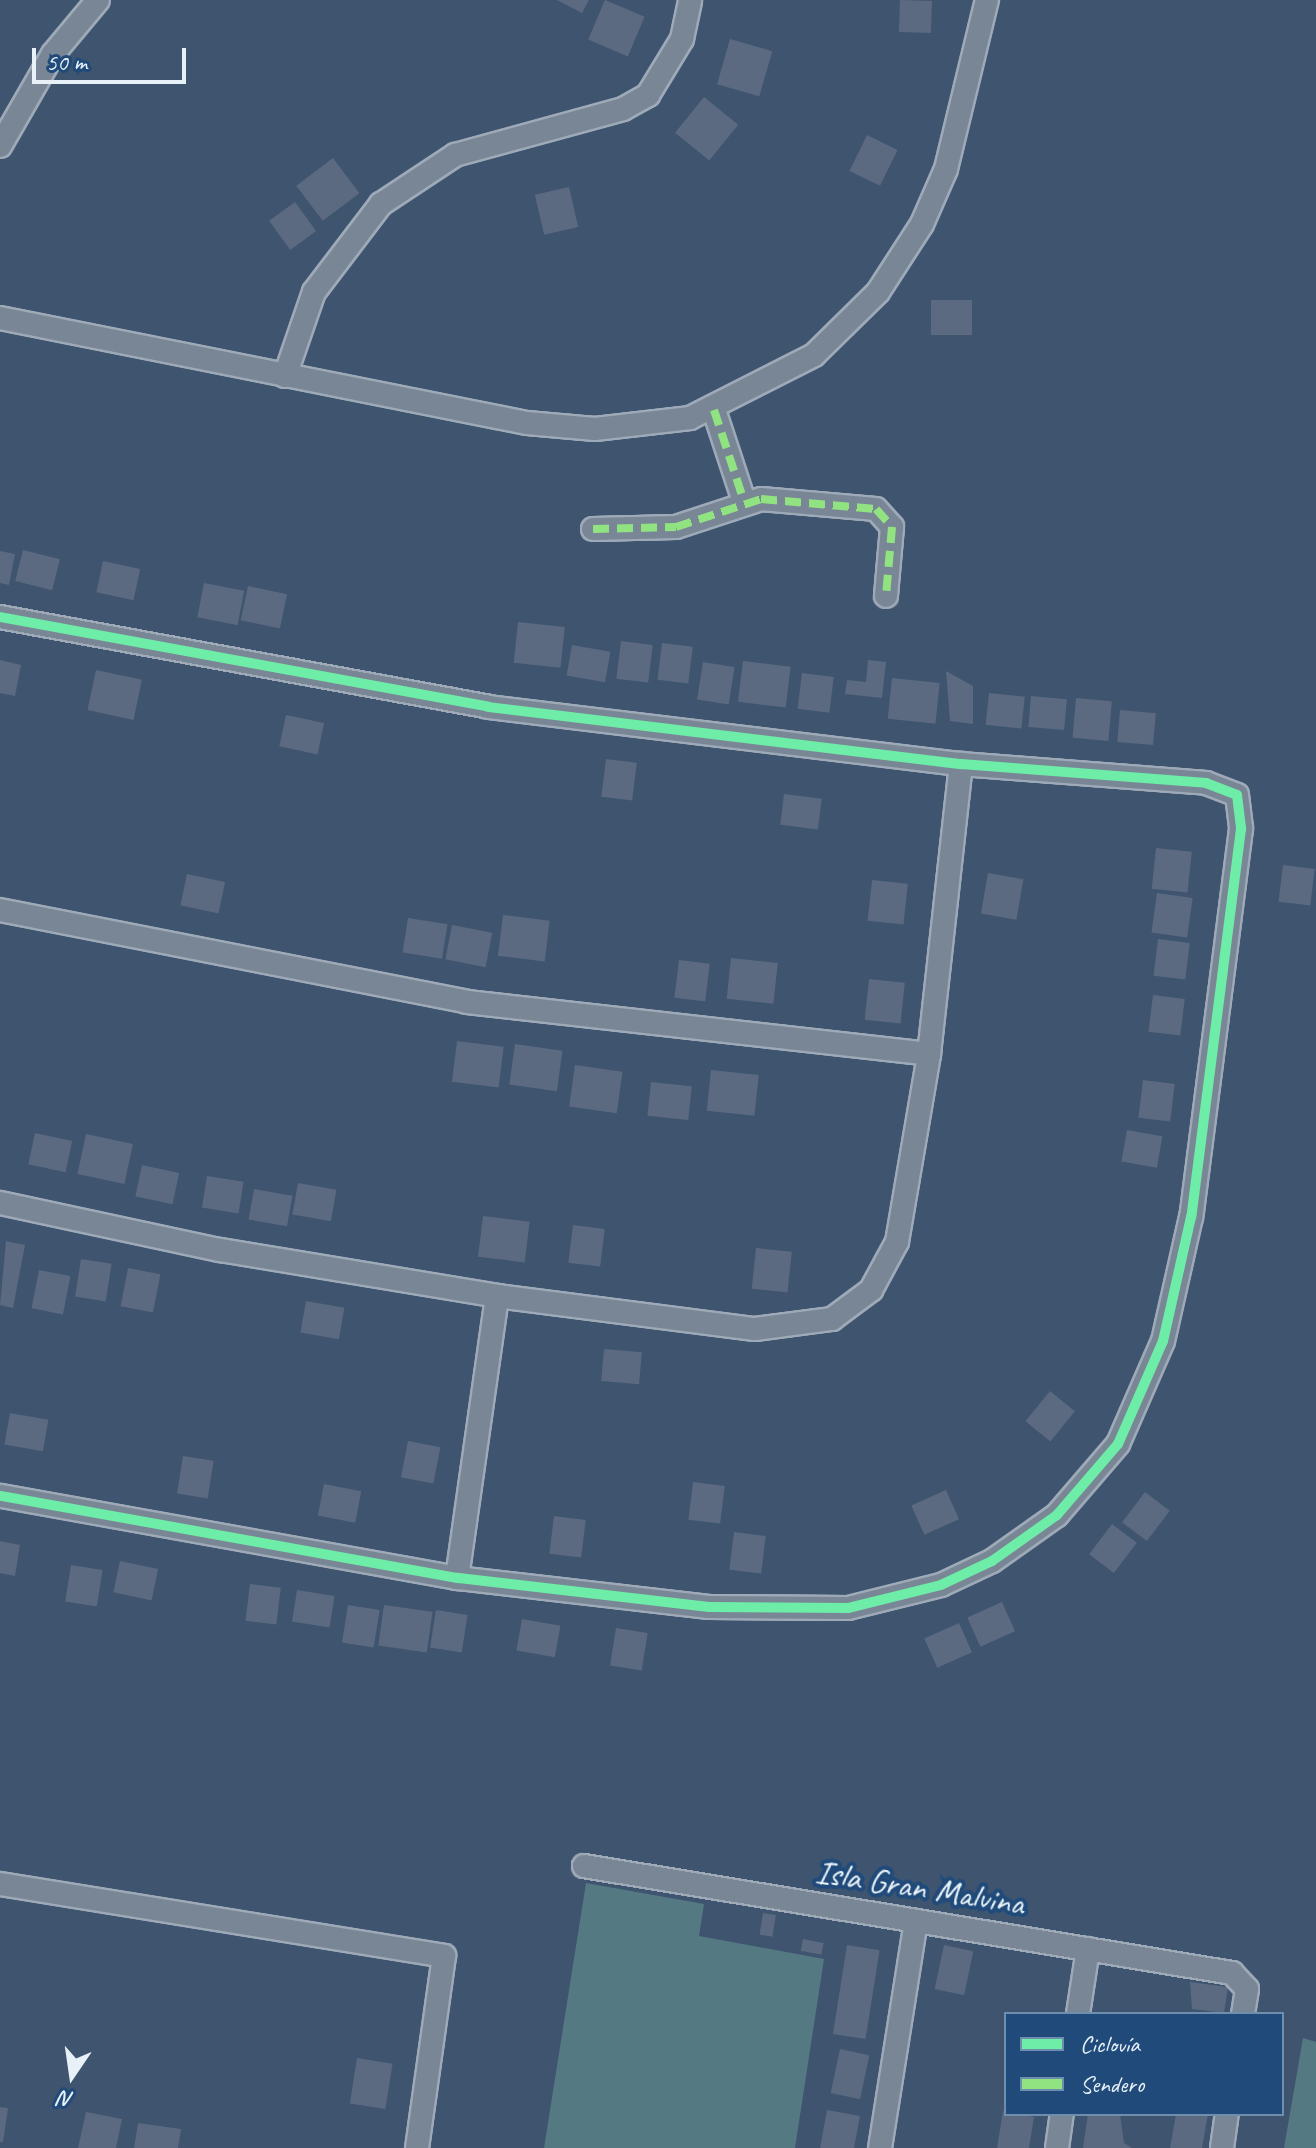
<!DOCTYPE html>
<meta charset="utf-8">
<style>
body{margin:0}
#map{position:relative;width:1316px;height:2148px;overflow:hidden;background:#3e546f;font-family:Caveat,sans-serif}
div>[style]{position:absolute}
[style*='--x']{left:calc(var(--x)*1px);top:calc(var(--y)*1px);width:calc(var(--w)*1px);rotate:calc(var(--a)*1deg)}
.green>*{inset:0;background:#547982}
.building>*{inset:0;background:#5b6a80;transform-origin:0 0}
.roads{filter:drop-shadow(2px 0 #9eaab8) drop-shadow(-2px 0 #9eaab8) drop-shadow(0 2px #9eaab8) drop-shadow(0 -2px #9eaab8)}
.street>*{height:22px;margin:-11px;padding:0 11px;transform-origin:11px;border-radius:11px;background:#798695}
.quiet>*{height:8px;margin-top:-4px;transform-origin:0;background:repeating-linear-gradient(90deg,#91e382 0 16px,transparent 0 24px)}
.cycleway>*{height:10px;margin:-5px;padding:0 5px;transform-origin:5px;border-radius:5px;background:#6deda7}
span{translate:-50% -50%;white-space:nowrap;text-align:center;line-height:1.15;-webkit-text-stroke:8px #1f4a7a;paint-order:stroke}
.street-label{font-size:34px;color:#e8f1f8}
.legend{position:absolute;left:1004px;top:2012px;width:280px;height:104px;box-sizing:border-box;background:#1f4a7a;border:2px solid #6f8dac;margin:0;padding:10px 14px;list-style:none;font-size:24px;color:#e8f1f8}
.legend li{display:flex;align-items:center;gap:16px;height:40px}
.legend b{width:40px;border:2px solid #6f8dac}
.north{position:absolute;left:32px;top:2036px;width:80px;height:80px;-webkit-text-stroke:6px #1f4a7a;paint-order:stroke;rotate:193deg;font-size:22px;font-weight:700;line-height:32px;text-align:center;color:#e8f1f8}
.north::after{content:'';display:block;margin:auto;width:28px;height:36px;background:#e8f1f8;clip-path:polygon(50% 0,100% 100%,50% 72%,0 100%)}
.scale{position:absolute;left:32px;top:48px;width:154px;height:36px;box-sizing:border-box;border:4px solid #e8f1f8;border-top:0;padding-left:10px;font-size:24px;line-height:28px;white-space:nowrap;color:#e8f1f8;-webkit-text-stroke:6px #1f4a7a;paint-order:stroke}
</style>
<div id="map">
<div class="green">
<i style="clip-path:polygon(586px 1883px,704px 1904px,699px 1936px,824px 1959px,795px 2148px,544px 2148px)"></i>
<i style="clip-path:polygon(1303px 2038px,1316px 2042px,1316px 2148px,1284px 2148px)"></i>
</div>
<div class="building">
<i style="clip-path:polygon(557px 0,589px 0,582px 13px)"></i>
<i style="left:605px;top:0;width:43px;height:43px;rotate:23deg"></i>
<i style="left:900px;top:0;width:32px;height:32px;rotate:2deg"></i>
<i style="left:730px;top:39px;width:44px;height:47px;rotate:16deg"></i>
<i style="left:704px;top:97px;width:44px;height:46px;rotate:39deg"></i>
<i style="left:867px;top:135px;width:34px;height:40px;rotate:26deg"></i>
<i style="left:333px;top:158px;width:44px;height:46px;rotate:53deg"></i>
<i style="left:569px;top:187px;width:41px;height:35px;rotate:77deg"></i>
<i style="left:295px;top:202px;width:36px;height:32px;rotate:54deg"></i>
<i style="left:931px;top:300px;width:41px;height:35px"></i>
<i style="left:23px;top:550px;width:38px;height:32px;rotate:14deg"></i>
<i style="clip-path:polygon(0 551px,15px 554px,9px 585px,0 583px)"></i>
<i style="left:103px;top:561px;width:38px;height:32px;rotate:12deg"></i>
<i style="left:204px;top:583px;width:41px;height:35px;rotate:11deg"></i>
<i style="left:248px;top:586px;width:40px;height:35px;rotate:12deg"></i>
<i style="left:518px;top:622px;width:47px;height:41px;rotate:6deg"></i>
<i style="left:621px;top:641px;width:32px;height:38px;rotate:7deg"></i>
<i style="left:662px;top:643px;width:31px;height:37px;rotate:7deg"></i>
<i style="left:572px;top:645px;width:39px;height:31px;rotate:10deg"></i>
<i style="clip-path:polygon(0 660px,21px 665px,15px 696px,0 693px)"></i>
<i style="clip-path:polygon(868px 660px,886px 662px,882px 698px,845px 694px,847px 680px,866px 682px)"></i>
<i style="left:743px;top:661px;width:48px;height:41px;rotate:7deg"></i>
<i style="left:703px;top:662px;width:32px;height:38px;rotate:9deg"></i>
<i style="left:96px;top:670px;width:47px;height:41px;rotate:12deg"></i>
<i style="clip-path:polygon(946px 671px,973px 686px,973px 724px,950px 721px)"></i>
<i style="left:802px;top:673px;width:32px;height:36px;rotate:7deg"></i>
<i style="left:892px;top:678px;width:48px;height:41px;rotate:6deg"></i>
<i style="left:989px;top:693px;width:36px;height:32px;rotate:6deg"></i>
<i style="left:1031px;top:696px;width:36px;height:31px;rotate:5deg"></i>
<i style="left:1076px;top:698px;width:36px;height:40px;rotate:5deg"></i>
<i style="left:1120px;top:710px;width:36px;height:32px;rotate:5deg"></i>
<i style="left:286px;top:715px;width:39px;height:32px;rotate:12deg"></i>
<i style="left:606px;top:759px;width:31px;height:38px;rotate:7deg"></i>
<i style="left:784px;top:794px;width:38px;height:31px;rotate:7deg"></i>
<i style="left:1156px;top:848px;width:36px;height:41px;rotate:6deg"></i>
<i style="left:1283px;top:865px;width:32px;height:37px;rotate:7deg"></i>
<i style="left:988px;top:873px;width:36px;height:41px;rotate:10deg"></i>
<i style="left:187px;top:874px;width:39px;height:32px;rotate:12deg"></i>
<i style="left:872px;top:880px;width:36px;height:41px;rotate:6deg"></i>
<i style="left:1157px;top:893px;width:36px;height:40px;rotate:8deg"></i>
<i style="left:503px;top:915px;width:47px;height:41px;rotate:7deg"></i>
<i style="left:408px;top:918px;width:40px;height:35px;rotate:9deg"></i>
<i style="left:452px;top:925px;width:41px;height:35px;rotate:11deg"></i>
<i style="left:1158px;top:939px;width:32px;height:37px;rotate:7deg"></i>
<i style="left:731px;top:958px;width:47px;height:41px;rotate:6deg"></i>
<i style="left:679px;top:960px;width:31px;height:38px;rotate:7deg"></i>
<i style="left:869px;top:979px;width:36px;height:41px;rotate:6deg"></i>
<i style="left:1153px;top:995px;width:32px;height:37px;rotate:7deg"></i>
<i style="left:457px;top:1041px;width:47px;height:41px;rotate:7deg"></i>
<i style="left:515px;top:1044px;width:48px;height:41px;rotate:8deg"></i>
<i style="left:575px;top:1065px;width:48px;height:42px;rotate:8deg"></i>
<i style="left:711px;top:1070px;width:48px;height:41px;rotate:6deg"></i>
<i style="left:1143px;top:1080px;width:32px;height:38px;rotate:7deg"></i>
<i style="left:651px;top:1082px;width:41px;height:34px;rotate:6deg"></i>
<i style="left:1127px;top:1130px;width:36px;height:32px;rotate:10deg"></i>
<i style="left:35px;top:1133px;width:38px;height:32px;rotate:12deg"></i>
<i style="left:86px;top:1134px;width:48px;height:41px;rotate:12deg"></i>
<i style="left:142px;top:1165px;width:38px;height:32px;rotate:12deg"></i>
<i style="left:207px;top:1176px;width:37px;height:32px;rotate:9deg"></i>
<i style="left:298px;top:1183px;width:39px;height:32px;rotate:10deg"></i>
<i style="left:254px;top:1189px;width:39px;height:31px;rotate:10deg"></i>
<i style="left:483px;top:1216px;width:47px;height:41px;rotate:7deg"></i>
<i style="left:573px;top:1225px;width:32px;height:38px;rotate:7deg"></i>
<i style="clip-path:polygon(6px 1241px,25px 1245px,13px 1308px,0 1305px)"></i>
<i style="left:756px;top:1248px;width:36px;height:41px;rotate:6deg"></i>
<i style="left:81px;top:1259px;width:31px;height:38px;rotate:9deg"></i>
<i style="left:128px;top:1268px;width:33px;height:39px;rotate:11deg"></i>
<i style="left:39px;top:1270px;width:32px;height:39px;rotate:11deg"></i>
<i style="left:306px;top:1301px;width:39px;height:32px;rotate:10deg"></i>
<i style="left:604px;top:1349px;width:38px;height:32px;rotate:5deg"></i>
<i style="left:1050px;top:1391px;width:32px;height:39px;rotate:39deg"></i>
<i style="left:10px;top:1413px;width:39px;height:32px;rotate:10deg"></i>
<i style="left:408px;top:1441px;width:33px;height:37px;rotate:11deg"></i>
<i style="left:183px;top:1456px;width:31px;height:38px;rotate:9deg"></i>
<i style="left:693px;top:1482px;width:32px;height:38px;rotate:7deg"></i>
<i style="left:324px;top:1484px;width:38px;height:32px;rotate:11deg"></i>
<i style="left:946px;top:1490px;width:32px;height:38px;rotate:66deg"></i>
<i style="left:1145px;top:1492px;width:31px;height:38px;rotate:37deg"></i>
<i style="left:554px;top:1516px;width:32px;height:38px;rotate:7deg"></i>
<i style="left:1112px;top:1524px;width:31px;height:38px;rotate:37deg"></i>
<i style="left:734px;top:1532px;width:32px;height:38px;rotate:7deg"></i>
<i style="clip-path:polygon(0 1541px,20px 1545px,15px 1576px,0 1573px)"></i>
<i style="left:120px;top:1561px;width:39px;height:32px;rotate:12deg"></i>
<i style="left:71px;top:1565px;width:32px;height:37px;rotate:9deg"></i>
<i style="left:250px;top:1584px;width:31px;height:37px;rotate:7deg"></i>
<i style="left:297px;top:1590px;width:38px;height:32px;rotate:9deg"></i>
<i style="left:1002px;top:1602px;width:32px;height:38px;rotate:66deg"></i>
<i style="left:348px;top:1605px;width:32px;height:38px;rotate:9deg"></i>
<i style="left:384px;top:1605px;width:49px;height:41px;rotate:8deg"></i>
<i style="left:436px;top:1610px;width:32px;height:38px;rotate:9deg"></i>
<i style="left:522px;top:1619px;width:39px;height:32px;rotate:10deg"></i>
<i style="left:959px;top:1623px;width:32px;height:38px;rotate:66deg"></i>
<i style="left:616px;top:1628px;width:32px;height:38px;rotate:9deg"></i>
<i style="left:763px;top:1913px;width:13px;height:22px;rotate:9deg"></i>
<i style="left:803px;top:1939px;width:21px;height:12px;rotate:11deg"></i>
<i style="left:847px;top:1945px;width:33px;height:90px;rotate:9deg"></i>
<i style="left:944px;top:1945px;width:30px;height:45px;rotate:12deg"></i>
<i style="clip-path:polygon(1190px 1982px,1228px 1987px,1224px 2013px,1192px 2009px)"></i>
<i style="left:840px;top:2049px;width:30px;height:45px;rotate:12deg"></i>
<i style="left:357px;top:2058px;width:36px;height:46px;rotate:9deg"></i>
<i style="clip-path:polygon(0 2107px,8px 2108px,3px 2142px,0 2142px)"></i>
<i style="clip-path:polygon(827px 2110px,860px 2116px,854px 2148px,820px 2148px)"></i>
<i style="clip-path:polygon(1003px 2111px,1034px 2117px,1029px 2148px,997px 2148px)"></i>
<i style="clip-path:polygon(86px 2112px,122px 2119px,116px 2148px,78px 2148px)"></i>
<i style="clip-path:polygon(1088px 2114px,1120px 2114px,1124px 2143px,1132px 2148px,1083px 2148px)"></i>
<i style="clip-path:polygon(1176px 2114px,1208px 2114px,1202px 2148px,1170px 2148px)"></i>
<i style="clip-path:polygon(138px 2123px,181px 2129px,178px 2148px,134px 2148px)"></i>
</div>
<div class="roads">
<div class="street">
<i style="--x:0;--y:146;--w:106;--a:-60.1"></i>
<i style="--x:53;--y:54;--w:70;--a:-50.2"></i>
<i style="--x:0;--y:318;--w:537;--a:11.27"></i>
<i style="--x:527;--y:423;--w:68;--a:5"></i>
<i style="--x:595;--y:429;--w:96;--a:-6.6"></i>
<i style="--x:690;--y:418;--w:139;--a:-26.9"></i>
<i style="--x:814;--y:355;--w:90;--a:-44.5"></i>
<i style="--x:878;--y:292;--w:81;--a:-57.1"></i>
<i style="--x:922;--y:224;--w:60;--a:-66.4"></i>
<i style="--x:946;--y:169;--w:174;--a:-76.4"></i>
<i style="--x:285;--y:376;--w:89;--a:-71"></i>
<i style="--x:314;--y:292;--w:111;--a:-52.7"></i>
<i style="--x:381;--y:204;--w:89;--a:-33.5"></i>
<i style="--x:455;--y:155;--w:174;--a:-15.3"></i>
<i style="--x:623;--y:109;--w:29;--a:-29"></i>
<i style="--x:648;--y:95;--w:66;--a:-58.7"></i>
<i style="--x:682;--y:39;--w:40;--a:-78"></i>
<i style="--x:714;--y:410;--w:96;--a:71.8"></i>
<i style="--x:593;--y:529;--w:83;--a:-1.4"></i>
<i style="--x:676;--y:527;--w:89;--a:-18.2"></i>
<i style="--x:761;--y:499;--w:115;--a:5"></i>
<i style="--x:876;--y:509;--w:24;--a:48"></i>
<i style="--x:892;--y:527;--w:69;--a:95"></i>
<i style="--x:0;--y:617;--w:496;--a:10.4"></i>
<i style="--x:488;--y:707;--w:476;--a:6.9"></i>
<i style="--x:961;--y:764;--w:246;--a:4.4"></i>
<i style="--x:1206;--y:783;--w:33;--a:21"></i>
<i style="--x:1237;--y:795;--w:34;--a:83"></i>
<i style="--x:1241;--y:829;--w:391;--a:97.3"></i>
<i style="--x:1191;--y:1217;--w:127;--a:102.7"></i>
<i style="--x:1163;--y:1341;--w:112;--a:113.6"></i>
<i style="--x:1118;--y:1444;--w:94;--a:130.7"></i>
<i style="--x:1057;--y:1515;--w:80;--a:144.7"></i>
<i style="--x:992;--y:1561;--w:56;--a:154.8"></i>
<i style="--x:941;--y:1585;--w:96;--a:166.1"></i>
<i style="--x:848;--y:1608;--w:139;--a:-179.6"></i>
<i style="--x:709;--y:1607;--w:254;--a:-173.4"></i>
<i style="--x:457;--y:1578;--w:464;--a:-169.8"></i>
<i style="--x:0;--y:910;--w:476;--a:11.1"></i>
<i style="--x:467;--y:1002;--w:465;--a:6.4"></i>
<i style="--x:0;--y:1203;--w:225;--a:12.1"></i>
<i style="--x:220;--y:1250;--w:281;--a:9.4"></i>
<i style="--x:497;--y:1296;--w:260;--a:7.3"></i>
<i style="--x:755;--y:1329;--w:78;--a:-7.4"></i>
<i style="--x:832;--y:1319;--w:49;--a:-36.6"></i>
<i style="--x:871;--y:1290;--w:55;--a:-61.6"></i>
<i style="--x:897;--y:1242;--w:191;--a:-80.3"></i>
<i style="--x:929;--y:1054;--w:292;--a:-83.7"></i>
<i style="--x:457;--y:1578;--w:285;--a:-81.9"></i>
<i style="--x:584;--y:1866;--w:657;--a:9.38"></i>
<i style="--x:1232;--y:1973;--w:22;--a:47"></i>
<i style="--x:1247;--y:1989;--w:25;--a:99"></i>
<i style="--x:0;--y:1884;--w:450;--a:9.2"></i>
<i style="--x:444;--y:1956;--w:194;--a:98"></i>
<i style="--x:1078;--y:2014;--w:66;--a:-81.3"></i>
<i style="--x:880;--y:2148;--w:230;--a:-81"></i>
<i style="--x:1057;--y:2148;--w:34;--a:-82"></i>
<i style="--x:1222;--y:2148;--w:34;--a:-82"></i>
</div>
</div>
<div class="quiet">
<i style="--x:714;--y:410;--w:96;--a:71.8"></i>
<i style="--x:593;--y:529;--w:83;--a:-1.4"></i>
<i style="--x:676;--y:527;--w:89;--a:-18.2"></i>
<i style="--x:761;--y:499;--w:115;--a:5"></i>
<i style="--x:876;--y:509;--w:24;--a:48"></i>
<i style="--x:892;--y:527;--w:69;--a:95"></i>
</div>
<div class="cycleway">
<i style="--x:0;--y:617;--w:496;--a:10.4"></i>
<i style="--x:488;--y:707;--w:476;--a:6.9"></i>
<i style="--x:961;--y:764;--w:246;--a:4.4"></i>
<i style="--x:1206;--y:783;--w:33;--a:21"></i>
<i style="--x:1237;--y:795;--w:34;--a:83"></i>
<i style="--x:1241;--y:829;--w:391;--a:97.3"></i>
<i style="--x:1191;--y:1217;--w:127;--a:102.7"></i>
<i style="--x:1163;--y:1341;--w:112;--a:113.6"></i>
<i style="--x:1118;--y:1444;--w:94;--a:130.7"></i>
<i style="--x:1057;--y:1515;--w:80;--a:144.7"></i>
<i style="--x:992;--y:1561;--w:56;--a:154.8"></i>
<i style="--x:941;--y:1585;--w:96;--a:166.1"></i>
<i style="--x:848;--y:1608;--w:139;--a:-179.6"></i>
<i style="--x:709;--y:1607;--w:254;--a:-173.4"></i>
<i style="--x:457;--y:1578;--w:464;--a:-169.8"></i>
</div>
<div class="street-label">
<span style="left:920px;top:1887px;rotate:9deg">Isla Gran Malvina</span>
</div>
<ul class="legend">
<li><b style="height:10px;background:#6deda7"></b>Ciclovía</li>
<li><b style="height:10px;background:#91e382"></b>Sendero</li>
</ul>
<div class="north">N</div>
<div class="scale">50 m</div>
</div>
